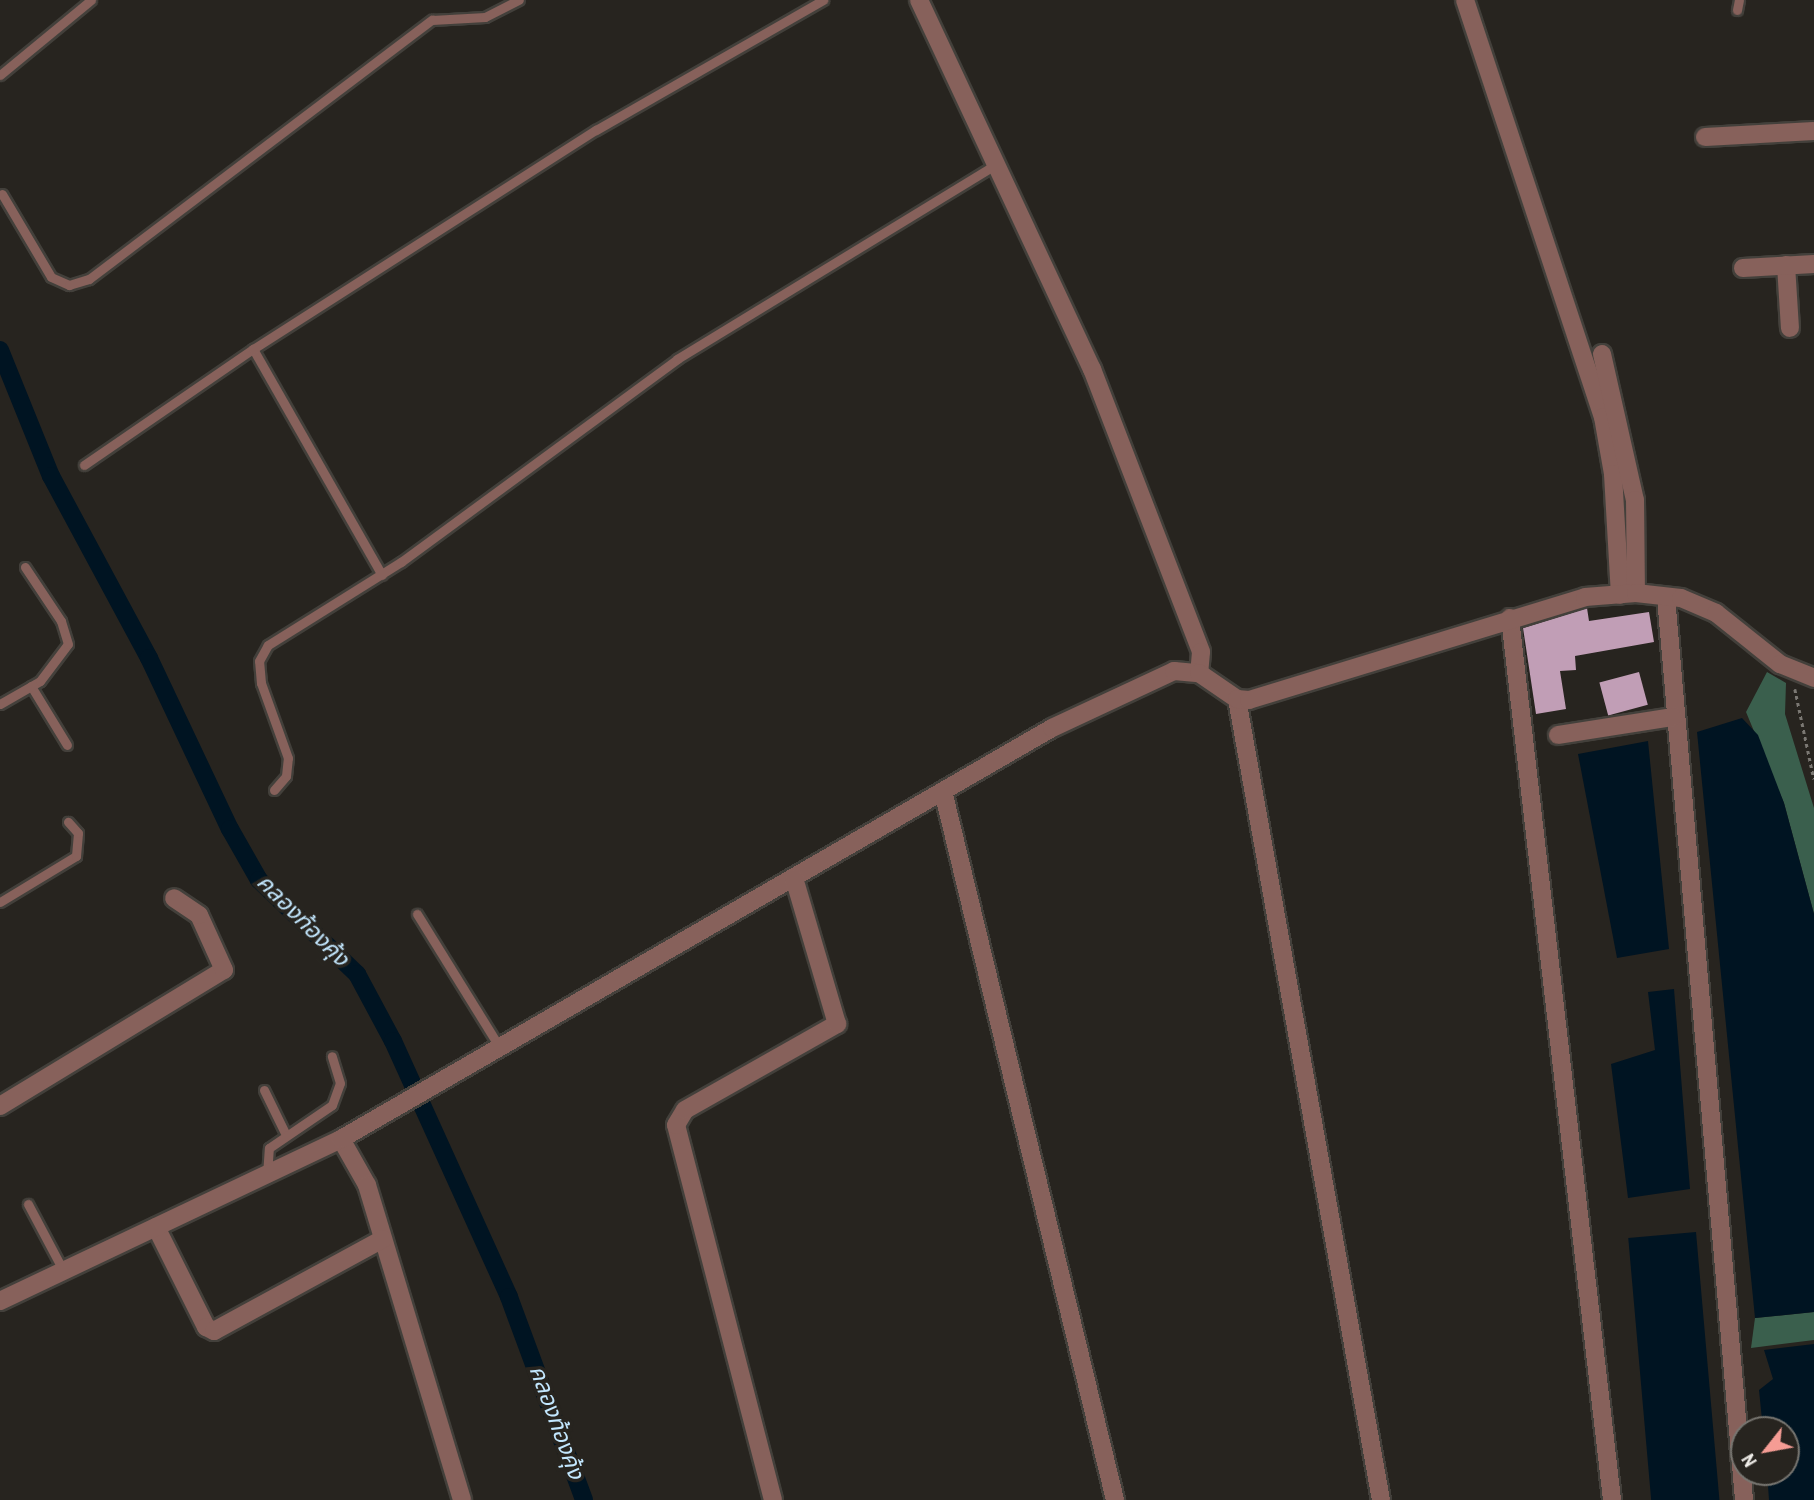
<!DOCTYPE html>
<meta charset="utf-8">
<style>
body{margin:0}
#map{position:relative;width:1814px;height:1500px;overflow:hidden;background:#27241f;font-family:"Archivo Narrow","Noto Sans Thai",sans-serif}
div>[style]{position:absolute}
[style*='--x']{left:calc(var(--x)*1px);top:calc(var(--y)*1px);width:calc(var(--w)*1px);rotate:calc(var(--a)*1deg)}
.forest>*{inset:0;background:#3a5f4d}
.water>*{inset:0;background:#001422;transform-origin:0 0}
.canal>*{height:18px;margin:-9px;padding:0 9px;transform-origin:9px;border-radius:9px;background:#001422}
.building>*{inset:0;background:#c19eb6;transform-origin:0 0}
.path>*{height:2.5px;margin-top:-1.25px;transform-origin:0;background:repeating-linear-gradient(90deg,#7b7873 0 3.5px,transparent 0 7px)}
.roads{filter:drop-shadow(2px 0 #43403b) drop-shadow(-2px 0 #43403b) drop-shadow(0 2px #43403b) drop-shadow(0 -2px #43403b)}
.lane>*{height:9px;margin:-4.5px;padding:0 4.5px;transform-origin:4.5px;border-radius:4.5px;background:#87615b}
.street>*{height:18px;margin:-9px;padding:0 9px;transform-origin:9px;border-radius:9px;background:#87615b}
span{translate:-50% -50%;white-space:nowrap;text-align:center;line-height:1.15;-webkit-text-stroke:7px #27241f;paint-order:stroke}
.water-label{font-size:23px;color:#c3e7fe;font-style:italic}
.north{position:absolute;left:1730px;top:1416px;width:70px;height:70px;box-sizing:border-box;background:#27241f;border:2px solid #777570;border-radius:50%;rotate:239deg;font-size:19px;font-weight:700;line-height:28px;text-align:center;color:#f0eeea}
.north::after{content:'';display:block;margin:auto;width:24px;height:32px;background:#f59c94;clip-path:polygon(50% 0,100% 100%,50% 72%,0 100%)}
</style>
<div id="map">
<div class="forest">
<i style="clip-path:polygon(1767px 672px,1786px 683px,1785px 714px,1814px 808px,1814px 914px,1784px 803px,1746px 712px)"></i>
<i style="clip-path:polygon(1814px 1312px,1814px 1340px,1751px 1348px,1755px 1318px)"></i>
</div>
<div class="water">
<i style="clip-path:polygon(1742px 718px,1758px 735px,1784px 803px,1814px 914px,1814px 1312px,1755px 1318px,1697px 732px)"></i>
<i style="clip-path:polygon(1648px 741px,1669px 949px,1617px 958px,1578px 754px)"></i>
<i style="clip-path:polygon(1674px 989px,1690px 1189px,1628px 1198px,1611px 1064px,1655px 1050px,1648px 992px)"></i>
<i style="left:1696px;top:1232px;width:269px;height:68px;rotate:85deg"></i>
<i style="clip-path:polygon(1814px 1344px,1814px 1500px,1769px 1500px,1767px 1472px,1786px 1472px,1786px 1430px,1763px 1430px,1759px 1390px,1773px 1379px,1764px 1350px)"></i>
</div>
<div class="canal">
<i style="--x:0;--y:350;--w:136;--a:68"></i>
<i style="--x:51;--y:476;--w:207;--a:61.7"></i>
<i style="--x:149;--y:658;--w:189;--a:64.7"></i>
<i style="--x:230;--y:829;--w:59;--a:60.4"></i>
<i style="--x:259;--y:880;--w:136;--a:43.8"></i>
<i style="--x:357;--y:974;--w:76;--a:61.8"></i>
<i style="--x:393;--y:1041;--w:281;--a:65.6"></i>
<i style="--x:509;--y:1297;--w:216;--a:69.7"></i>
</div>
<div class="building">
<i style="clip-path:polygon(1587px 608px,1589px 621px,1649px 612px,1654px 642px,1575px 656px,1576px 670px,1560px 671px,1566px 709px,1536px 714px,1523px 628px)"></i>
<i style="left:1639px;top:672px;width:34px;height:41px;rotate:75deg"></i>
</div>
<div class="path">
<i style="--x:1795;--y:689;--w:92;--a:78.1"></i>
</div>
<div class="roads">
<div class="lane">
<i style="--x:1737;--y:10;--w:10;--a:-79"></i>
<i style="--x:0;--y:75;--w:118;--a:-39.5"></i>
<i style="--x:2;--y:194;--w:96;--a:59.4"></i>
<i style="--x:51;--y:277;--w:20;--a:24"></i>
<i style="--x:69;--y:285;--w:21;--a:-17"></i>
<i style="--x:89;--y:279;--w:430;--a:-37.1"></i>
<i style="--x:432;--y:20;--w:53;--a:-3.2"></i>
<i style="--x:485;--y:17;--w:38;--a:-27"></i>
<i style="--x:253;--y:349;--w:260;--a:60.3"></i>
<i style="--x:84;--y:465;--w:205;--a:-34.5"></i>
<i style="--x:253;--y:349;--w:407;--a:-32.6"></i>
<i style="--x:596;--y:130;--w:262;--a:-29.8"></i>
<i style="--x:31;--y:686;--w:69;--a:58.6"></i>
<i style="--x:0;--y:704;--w:46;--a:-29.9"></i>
<i style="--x:40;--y:681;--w:46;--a:-52.9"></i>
<i style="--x:68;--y:644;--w:24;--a:-107"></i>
<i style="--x:61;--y:621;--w:65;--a:-123.7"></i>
<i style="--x:274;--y:790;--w:18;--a:-49"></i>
<i style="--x:286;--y:776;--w:18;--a:-84"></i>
<i style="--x:288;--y:758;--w:80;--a:-109.8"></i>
<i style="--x:261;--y:683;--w:22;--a:-95"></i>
<i style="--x:259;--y:661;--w:18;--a:-61"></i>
<i style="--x:268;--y:645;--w:157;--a:-32"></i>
<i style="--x:401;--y:562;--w:343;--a:-36.3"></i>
<i style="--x:677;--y:359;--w:374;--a:-31.4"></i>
<i style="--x:0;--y:902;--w:89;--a:-31.2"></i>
<i style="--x:76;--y:856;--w:23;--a:-85"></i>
<i style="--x:78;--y:833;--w:15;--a:-132"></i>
<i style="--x:417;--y:914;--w:155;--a:58.2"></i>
<i style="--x:264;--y:1090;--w:50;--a:63.9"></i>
<i style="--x:267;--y:1175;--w:27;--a:-86"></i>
<i style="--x:269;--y:1148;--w:76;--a:-34.3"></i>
<i style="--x:332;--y:1105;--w:23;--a:-70"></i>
<i style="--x:340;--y:1083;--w:28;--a:-107"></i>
<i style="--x:28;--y:1204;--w:75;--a:62.1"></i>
</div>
<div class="street">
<i style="--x:919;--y:0;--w:408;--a:64.9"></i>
<i style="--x:1092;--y:369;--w:303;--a:68.9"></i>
<i style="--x:1201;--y:652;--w:21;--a:95"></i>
<i style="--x:1465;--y:0;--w:439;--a:71.7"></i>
<i style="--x:1603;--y:417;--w:58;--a:80"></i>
<i style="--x:1613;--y:474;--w:121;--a:86.7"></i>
<i style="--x:1705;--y:137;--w:109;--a:-3.2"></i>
<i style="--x:1786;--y:265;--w:63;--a:86.4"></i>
<i style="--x:1743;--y:268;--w:71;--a:-3.2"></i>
<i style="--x:1602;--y:354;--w:150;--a:77.3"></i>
<i style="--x:1635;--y:500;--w:93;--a:89.4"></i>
<i style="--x:1666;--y:597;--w:906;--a:85.06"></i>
<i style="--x:1510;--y:618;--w:888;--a:83.4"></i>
<i style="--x:1237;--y:699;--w:814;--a:79.81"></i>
<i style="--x:1558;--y:735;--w:116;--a:-8.9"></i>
<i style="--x:943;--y:791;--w:730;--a:76.36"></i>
<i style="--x:0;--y:1106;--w:262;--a:-31.3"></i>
<i style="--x:224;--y:970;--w:60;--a:-114.4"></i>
<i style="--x:199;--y:915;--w:30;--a:-146"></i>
<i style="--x:341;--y:1139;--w:53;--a:60.5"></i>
<i style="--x:367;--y:1185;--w:329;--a:73.2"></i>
<i style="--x:156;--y:1227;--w:112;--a:63.4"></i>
<i style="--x:206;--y:1327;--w:9;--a:27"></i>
<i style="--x:214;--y:1331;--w:192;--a:-28.6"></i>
<i style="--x:0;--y:1301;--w:378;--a:-25.4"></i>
<i style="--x:341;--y:1139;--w:821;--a:-30.03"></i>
<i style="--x:1052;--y:728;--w:135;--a:-25"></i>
<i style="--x:1174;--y:671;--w:25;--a:5"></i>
<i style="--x:1199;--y:673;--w:46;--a:34.4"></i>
<i style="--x:1237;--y:699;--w:12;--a:5"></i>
<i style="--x:1249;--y:700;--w:351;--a:-17"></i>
<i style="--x:1585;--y:597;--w:51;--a:-4.5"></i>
<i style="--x:1636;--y:593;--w:45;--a:6.3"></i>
<i style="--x:1681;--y:598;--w:38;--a:23"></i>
<i style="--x:1716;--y:613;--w:82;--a:38.6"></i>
<i style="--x:1780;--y:664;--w:37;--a:22"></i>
<i style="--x:773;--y:1500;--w:387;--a:-104.5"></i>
<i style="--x:676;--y:1125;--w:17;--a:-59"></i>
<i style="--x:685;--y:1110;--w:175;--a:-29.5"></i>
<i style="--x:837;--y:1024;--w:152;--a:-106.4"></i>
</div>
</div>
<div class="water-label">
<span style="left:303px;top:920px;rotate:45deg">คลองท้องคุ้ง</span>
<span style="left:557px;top:1422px;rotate:70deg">คลองท้องคุ้ง</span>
</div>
<div class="north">N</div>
</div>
